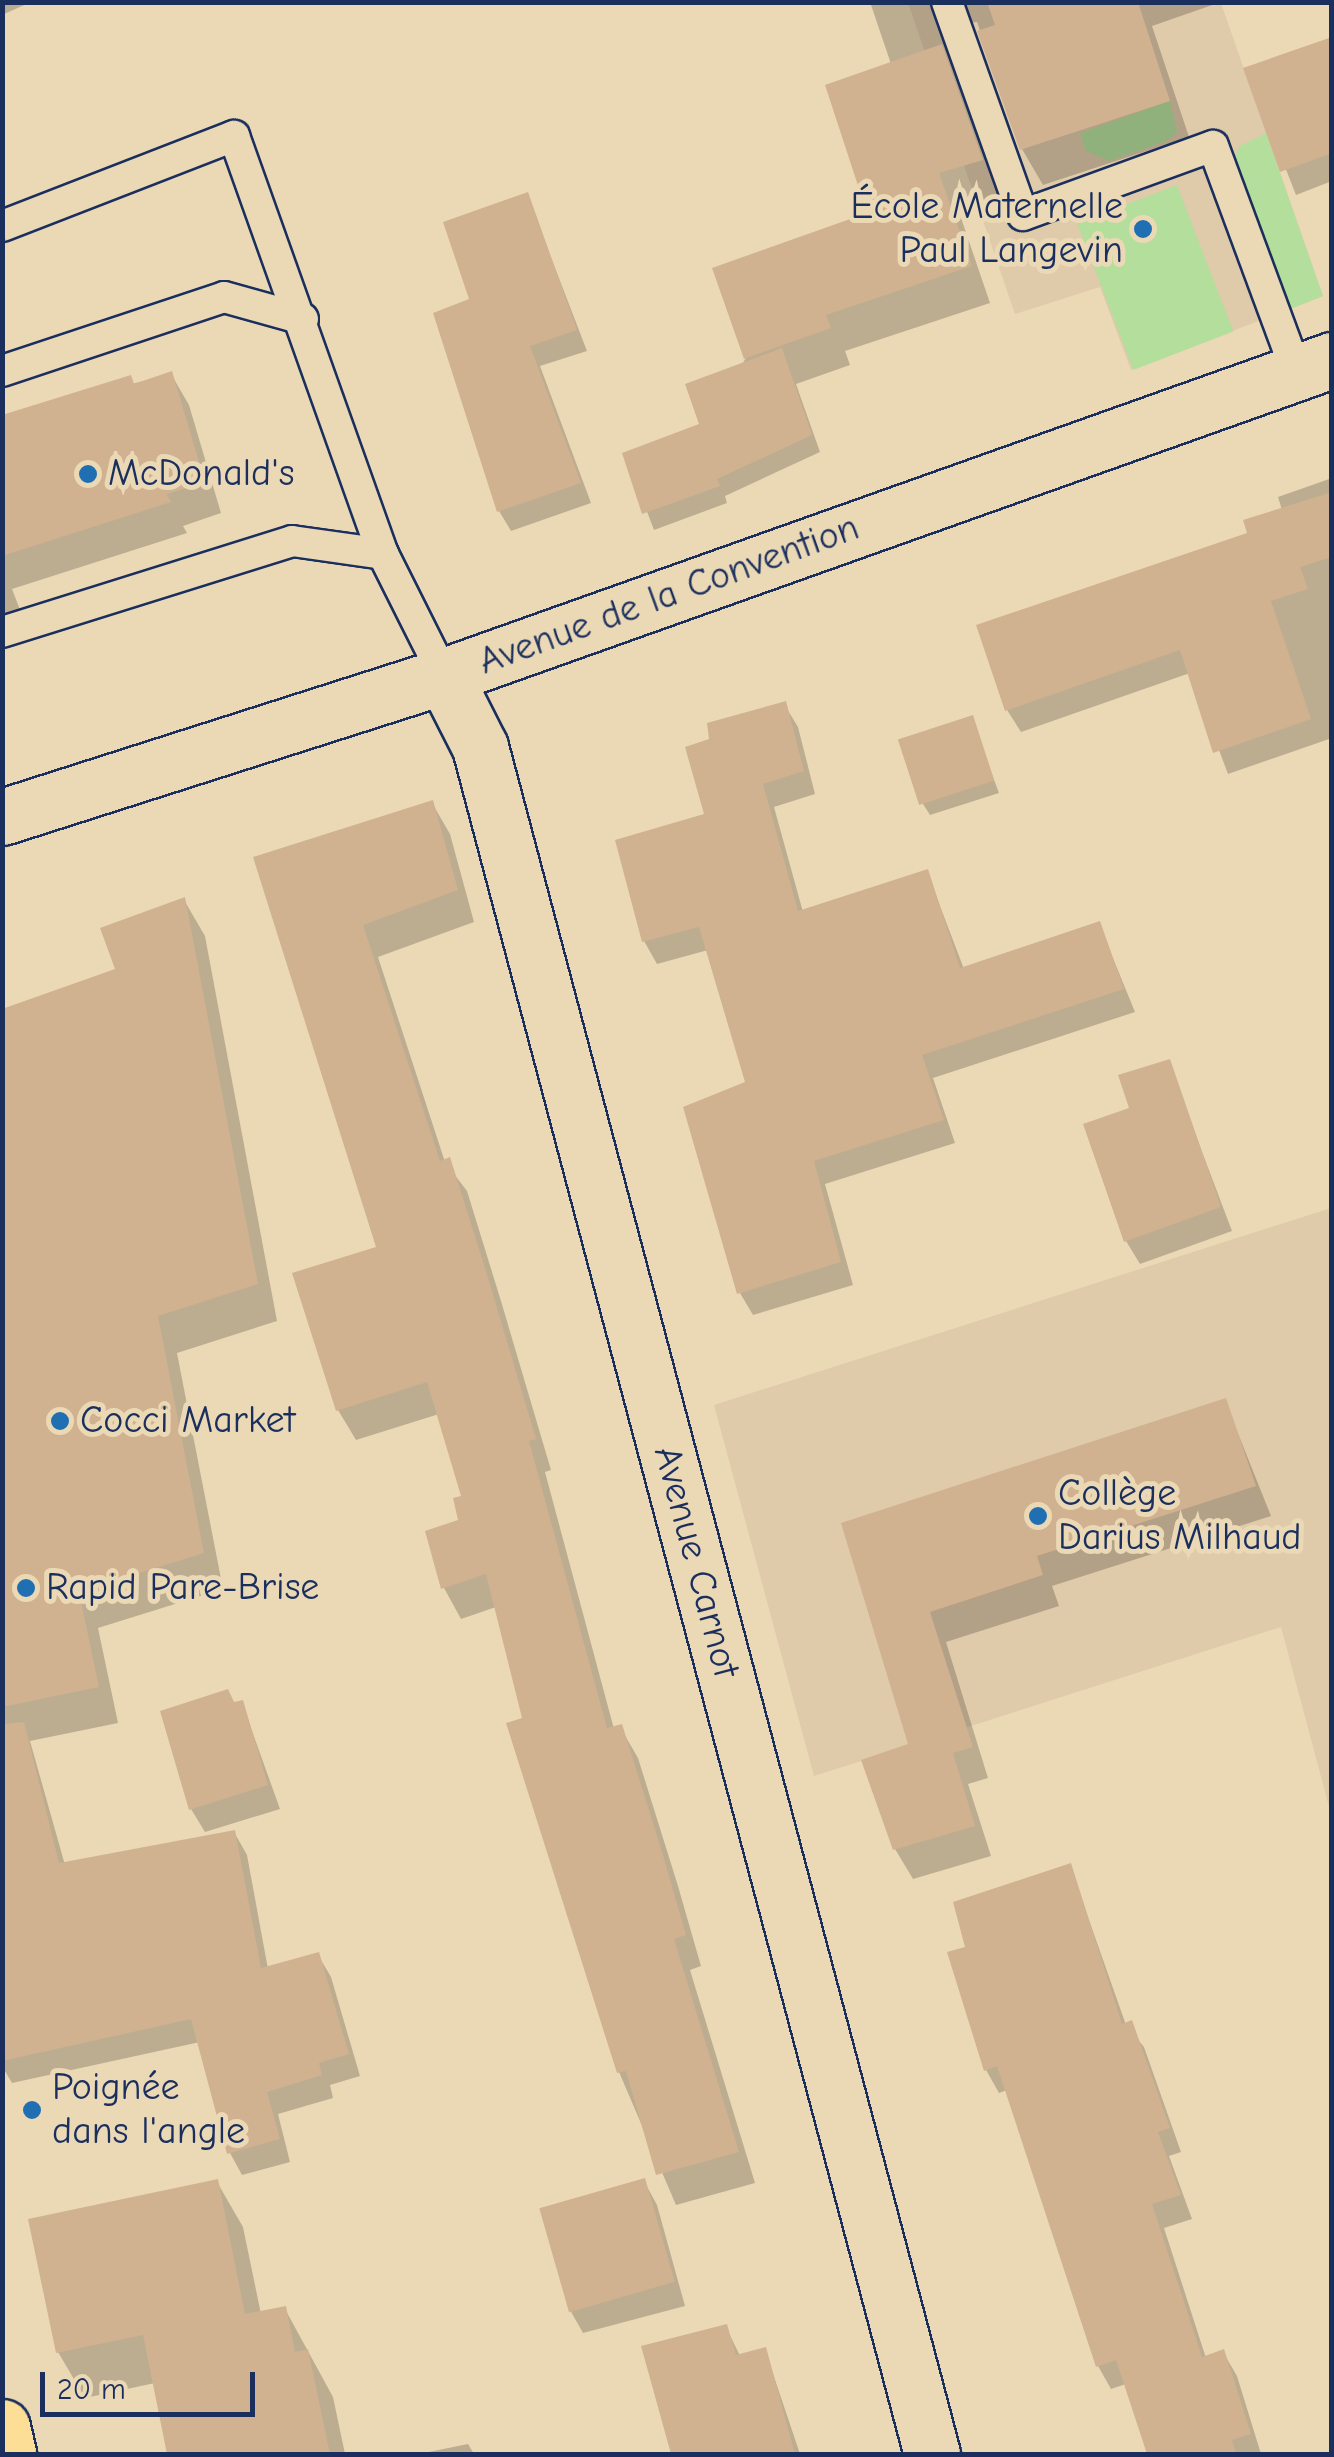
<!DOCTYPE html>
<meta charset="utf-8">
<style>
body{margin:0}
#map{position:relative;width:1334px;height:2457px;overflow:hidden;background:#ebd9b6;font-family:"Comic Neue",sans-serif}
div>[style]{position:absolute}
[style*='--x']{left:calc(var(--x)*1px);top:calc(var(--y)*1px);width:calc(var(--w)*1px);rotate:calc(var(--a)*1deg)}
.built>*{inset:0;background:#dfcaa9}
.green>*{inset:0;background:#b4de9b;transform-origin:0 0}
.shadow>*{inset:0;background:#0003}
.building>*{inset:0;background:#d0b190;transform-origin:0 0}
.roads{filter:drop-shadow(2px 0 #1b2f5e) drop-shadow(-2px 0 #1b2f5e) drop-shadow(0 2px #1b2f5e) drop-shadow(0 -2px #1b2f5e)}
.service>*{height:30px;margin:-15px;padding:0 15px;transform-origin:15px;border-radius:15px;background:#ebd9b6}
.minor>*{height:55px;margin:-27.5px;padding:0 27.5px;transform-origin:27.5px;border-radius:27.5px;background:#ebd9b6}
.tertiary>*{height:55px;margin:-27.5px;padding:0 27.5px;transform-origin:27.5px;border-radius:27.5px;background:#ebd9b6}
.primary>*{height:55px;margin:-27.5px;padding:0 27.5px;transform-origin:27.5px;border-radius:27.5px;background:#fcde96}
.dots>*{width:28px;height:28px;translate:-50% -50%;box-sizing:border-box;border:5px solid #ebd9b6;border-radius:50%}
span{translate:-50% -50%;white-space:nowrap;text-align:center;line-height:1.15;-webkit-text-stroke:10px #ebd9b6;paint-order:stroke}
.poi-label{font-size:38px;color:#1b2f5e}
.right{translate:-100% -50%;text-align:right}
.left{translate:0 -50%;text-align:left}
.street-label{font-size:38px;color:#1b2f5e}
.frame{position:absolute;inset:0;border:5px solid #1b2f5e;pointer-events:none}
.scale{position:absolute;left:40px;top:2372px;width:215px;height:45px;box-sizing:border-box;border:5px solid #1b2f5e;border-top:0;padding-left:12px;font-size:30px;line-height:35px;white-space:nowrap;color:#1b2f5e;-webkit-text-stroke:8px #ebd9b6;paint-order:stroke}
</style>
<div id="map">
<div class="built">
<i style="clip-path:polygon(908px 3px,1221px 3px,1323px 296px,1131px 370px,1100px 287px,1015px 314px)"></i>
<i style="clip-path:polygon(1331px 1208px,1331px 1814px,1281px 1627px,814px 1776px,714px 1405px)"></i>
</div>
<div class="green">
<i style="clip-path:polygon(1170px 101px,1177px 132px,1166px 141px,1109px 161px,1086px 151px,1080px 133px)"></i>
<i style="clip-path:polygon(1266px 133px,1323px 296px,1288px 310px,1235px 160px,1238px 147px)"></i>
<i style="left:1177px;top:185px;width:157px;height:107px;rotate:69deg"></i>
</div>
<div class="shadow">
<i style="clip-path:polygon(2px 2px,31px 2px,2px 15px)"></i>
<i style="clip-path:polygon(870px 2px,1221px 2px,1152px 26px,1189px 137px,1043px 185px,1022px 149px,977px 22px,953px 25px,1002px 196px,958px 209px,990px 303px,845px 351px,850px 365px,796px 384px,820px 452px,725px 496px,727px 503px,654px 530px,625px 454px,702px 426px,746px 358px,871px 214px,891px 64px)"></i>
<i style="clip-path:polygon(1332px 40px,1332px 181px,1296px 195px,1247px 70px)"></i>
<i style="clip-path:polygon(527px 195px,587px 351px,540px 366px,591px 503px,511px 531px,499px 511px,472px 301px)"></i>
<i style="clip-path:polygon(171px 374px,189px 405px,221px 513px,183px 526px,187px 533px,12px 589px,25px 623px,2px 630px,2px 417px)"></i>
<i style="clip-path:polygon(1332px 478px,1332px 738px,1228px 774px,1190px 673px,1021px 732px,1007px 710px,1282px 510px,1278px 497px)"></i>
<i style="clip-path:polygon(784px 704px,798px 727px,815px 794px,774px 807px,803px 912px,927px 872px,964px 969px,1099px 924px,1135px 1012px,933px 1078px,955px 1143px,825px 1184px,853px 1285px,753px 1315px,740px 1293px,748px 1083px,708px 950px,657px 964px,644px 941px,707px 816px,712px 741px)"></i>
<i style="clip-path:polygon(971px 718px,999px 793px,930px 815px,923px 804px)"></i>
<i style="clip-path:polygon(432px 803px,450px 834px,474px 922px,378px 957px,445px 1162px,467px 1191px,501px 1301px,551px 1470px,545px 1472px,614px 1729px,620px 1727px,638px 1758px,678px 1886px,701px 1966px,690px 1970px,755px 2183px,676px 2205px,619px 2072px,496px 1607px,461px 1619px,444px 1588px,464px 1498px,439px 1414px,356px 1440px,338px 1410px,379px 1248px,256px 858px)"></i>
<i style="clip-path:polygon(184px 900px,205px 936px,277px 1321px,177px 1353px,223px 1589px,98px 1628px,118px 1723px,30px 1741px,65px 1865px,234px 1832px,247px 1855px,268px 1969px,318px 1955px,331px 1977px,360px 2076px,330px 2085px,333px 2098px,278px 2114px,290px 2162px,242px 2175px,230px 2153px,200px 2042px,12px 2083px,2px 2066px,2px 1037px,118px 970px)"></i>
<i style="clip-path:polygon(1168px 1062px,1232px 1231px,1140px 1264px,1126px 1241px,1132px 1110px)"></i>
<i style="clip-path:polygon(1225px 1401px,1271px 1516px,1052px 1586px,1059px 1606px,946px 1642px,988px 1778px,968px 1784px,991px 1856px,913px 1879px,895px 1849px,912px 1746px,844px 1525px)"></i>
<i style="clip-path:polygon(242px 1703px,280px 1809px,205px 1832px,191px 1809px,234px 1704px)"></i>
<i style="clip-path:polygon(1070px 1866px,1126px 2025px,1144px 2047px,1181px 2152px,1169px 2156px,1192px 2219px,1164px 2228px,1206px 2358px,1223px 2352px,1237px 2376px,1261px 2454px,1149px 2454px,1126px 2384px,1111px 2389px,1098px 2366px,1007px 2090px,999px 2093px,986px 2070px,968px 1948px)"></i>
<i style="clip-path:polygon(644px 2181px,657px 2205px,685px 2306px,583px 2333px,570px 2310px)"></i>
<i style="clip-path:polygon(217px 2182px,243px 2227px,261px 2314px,285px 2309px,333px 2397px,345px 2454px,169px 2454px,155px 2383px,85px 2398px,58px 2352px)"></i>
<i style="clip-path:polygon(726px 2327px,740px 2356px,765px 2350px,800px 2454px,673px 2454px,644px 2348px)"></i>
<i style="clip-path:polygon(468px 2444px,474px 2454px,419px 2454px)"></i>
</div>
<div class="building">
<i style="clip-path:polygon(987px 2px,1138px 2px,1170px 101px,1020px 150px,977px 31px,995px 25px)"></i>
<i style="clip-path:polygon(1332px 37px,1332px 153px,1280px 172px,1243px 68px)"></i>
<i style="clip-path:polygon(942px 44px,983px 160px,939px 173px,972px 266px,826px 315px,831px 328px,744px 359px,712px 268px,867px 213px,825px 85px)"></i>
<i style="clip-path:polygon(528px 192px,577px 330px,530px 346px,581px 483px,497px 512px,433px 313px,469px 299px,443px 222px)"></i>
<i style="clip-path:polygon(782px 348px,812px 435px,717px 479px,720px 486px,642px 514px,622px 453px,699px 424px,685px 384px)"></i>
<i style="clip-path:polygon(172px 371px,205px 482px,167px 494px,171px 502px,2px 556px,2px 415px,131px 375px,134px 384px)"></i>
<i style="clip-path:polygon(1332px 492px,1332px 557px,1300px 567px,1308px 589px,1271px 601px,1311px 719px,1213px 753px,1180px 650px,1005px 711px,976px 625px,1247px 533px,1243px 520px)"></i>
<i style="clip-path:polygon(786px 701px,804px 771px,763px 784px,798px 911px,928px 869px,960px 968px,1100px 921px,1124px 989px,922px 1055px,944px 1120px,814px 1161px,841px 1262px,737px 1294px,683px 1107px,745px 1082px,699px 927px,642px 942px,615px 840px,704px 814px,685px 747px,709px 739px,707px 723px)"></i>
<i style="left:973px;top:715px;width:69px;height:79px;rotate:72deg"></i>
<i style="clip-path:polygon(433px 800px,458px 890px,363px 925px,440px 1161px,450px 1157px,485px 1268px,536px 1439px,529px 1441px,607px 1728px,622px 1724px,662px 1852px,686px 1935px,674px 1939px,739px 2152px,656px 2175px,626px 2071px,617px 2073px,506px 1723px,522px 1718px,486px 1574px,441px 1589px,425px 1531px,458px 1520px,453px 1498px,461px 1496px,427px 1382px,336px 1411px,292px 1273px,376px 1247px,253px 857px)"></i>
<i style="clip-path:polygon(185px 897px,258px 1284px,158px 1316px,204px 1553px,79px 1592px,99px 1687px,2px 1707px,2px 1009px,115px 969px,100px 928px)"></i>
<i style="clip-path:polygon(1170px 1059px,1221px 1207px,1124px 1242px,1083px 1124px,1129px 1108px,1118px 1075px)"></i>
<i style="clip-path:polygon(1226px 1398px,1256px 1486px,1037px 1556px,1043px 1575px,930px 1612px,973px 1747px,953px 1753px,975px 1826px,893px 1850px,861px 1760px,908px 1744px,841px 1523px)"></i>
<i style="clip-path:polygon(228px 1689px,234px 1702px,243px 1700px,268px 1785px,189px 1810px,160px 1711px)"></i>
<i style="clip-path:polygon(24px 1722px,59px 1863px,235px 1830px,261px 1968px,319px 1952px,349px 2054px,319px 2063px,322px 2075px,267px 2092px,280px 2139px,227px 2154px,191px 2019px,2px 2061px,2px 1724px)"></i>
<i style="clip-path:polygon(1071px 1863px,1122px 2024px,1132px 2020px,1170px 2128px,1158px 2132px,1181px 2195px,1152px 2204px,1202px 2357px,1224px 2349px,1251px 2434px,1232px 2440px,1236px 2454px,1147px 2454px,1116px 2360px,1096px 2367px,997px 2066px,984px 2071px,947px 1952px,965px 1947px,953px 1902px)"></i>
<i style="left:645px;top:2178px;width:108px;height:110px;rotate:74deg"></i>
<i style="clip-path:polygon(218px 2179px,245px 2314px,286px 2306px,295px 2352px,308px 2349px,330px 2454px,167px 2454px,143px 2335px,56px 2353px,28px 2219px)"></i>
<i style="clip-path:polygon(727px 2324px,736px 2355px,766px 2347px,795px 2454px,671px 2454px,641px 2346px)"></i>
</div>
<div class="roads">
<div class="service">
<i style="--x:947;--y:2;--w:226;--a:70.4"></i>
<i style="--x:1023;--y:215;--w:202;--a:-20"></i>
<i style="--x:1213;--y:146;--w:242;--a:69.7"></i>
<i style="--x:2;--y:226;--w:249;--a:-21.2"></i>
<i style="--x:234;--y:136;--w:444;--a:70.4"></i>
<i style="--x:383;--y:554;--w:136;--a:63.4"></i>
<i style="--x:2;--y:371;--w:234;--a:-18.4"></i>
<i style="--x:224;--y:297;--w:82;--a:15.6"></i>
<i style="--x:2;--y:632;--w:304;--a:-17.4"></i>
<i style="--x:292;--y:541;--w:92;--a:8.1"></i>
</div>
<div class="minor">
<i style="--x:444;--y:676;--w:80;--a:63.1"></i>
<i style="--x:480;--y:747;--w:1766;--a:75.17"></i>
</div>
<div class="tertiary">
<i style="--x:2;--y:817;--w:464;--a:-17.7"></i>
<i style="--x:444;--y:676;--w:943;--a:-19.59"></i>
</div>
<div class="primary">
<i style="--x:2;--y:2427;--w:28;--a:77"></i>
</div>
</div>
<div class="dots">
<i style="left:1143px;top:229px;background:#1f6fb2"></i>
<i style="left:88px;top:474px;background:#1f6fb2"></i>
<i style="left:60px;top:1421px;background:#1f6fb2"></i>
<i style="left:1038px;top:1516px;background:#1f6fb2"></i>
<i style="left:26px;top:1588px;background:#1f6fb2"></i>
<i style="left:32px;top:2110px;background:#1f6fb2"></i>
</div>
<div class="poi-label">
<span class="right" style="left:1123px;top:229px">École Maternelle<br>Paul Langevin</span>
<span class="left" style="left:108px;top:474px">McDonald's</span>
<span class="left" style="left:80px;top:1421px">Cocci Market</span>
<span class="left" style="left:1058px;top:1516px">Collège<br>Darius Milhaud</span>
<span class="left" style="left:46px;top:1588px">Rapid Pare-Brise</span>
<span class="left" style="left:52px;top:2110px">Poignée<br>dans l'angle</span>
</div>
<div class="street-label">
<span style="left:669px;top:595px;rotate:-20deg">Avenue de la Convention</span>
<span style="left:696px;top:1562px;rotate:75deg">Avenue Carnot</span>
</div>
<div class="frame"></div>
<div class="scale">20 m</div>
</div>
